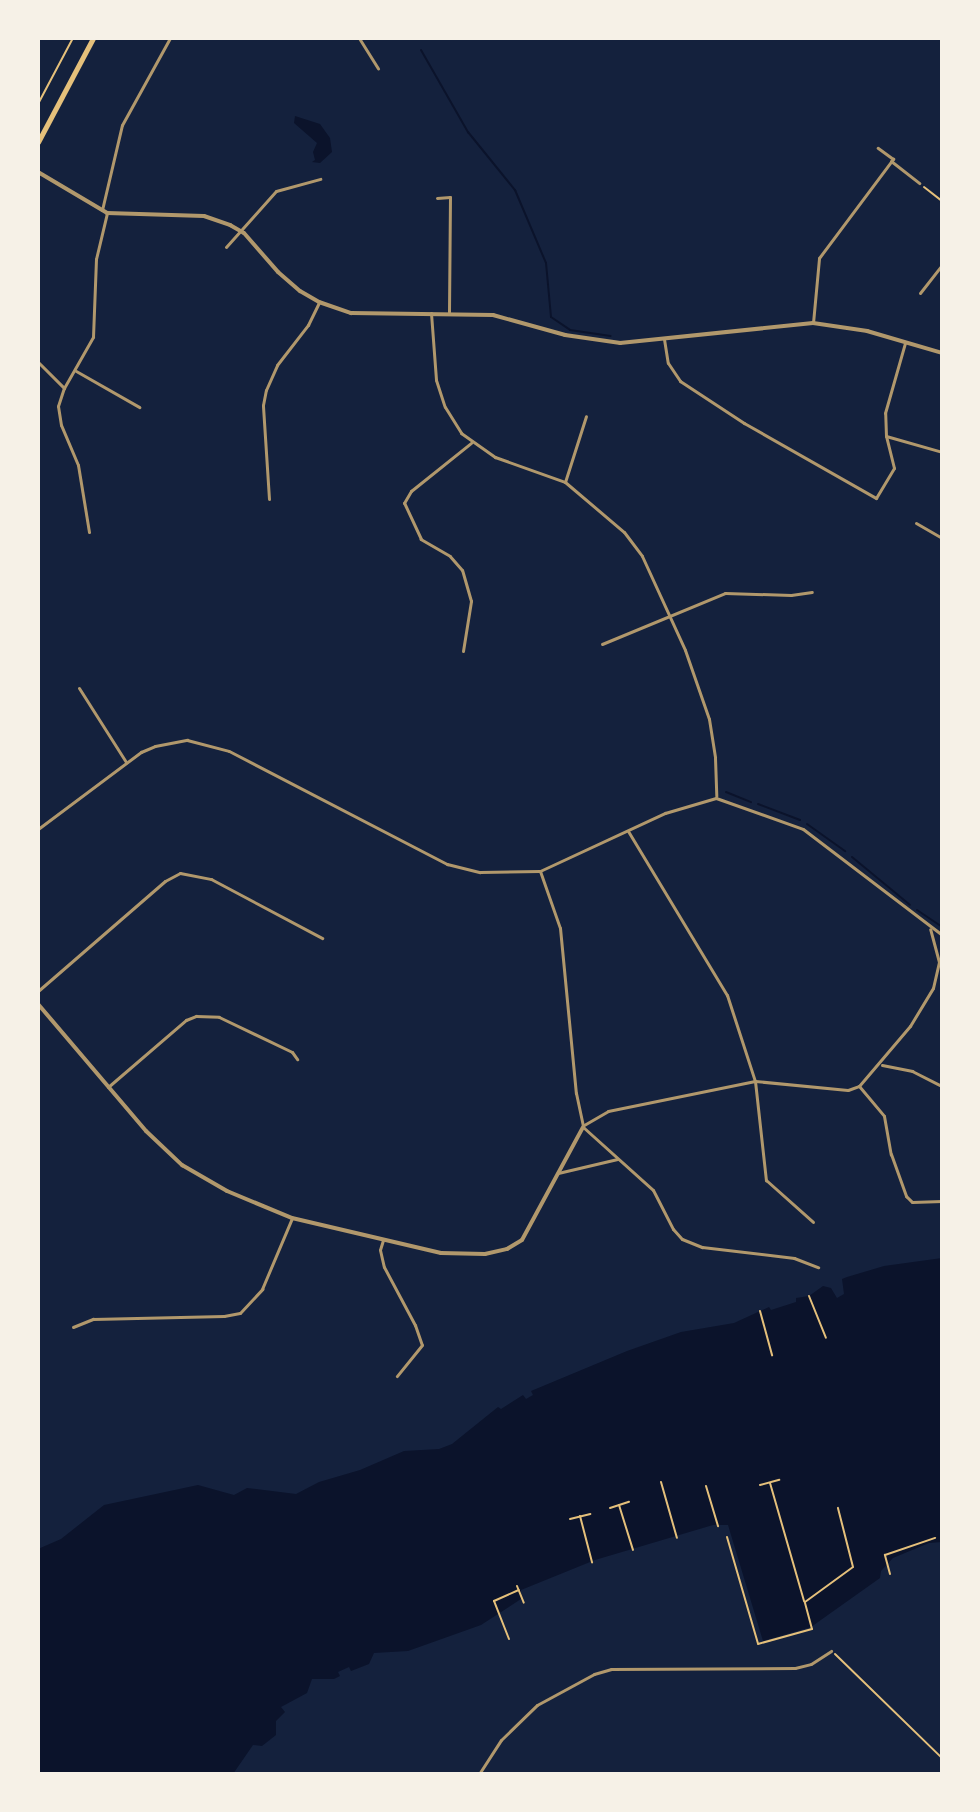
<!DOCTYPE html>
<style>
body{margin:0}
#map{position:relative;width:980px;height:1812px;overflow:hidden;background:#14213d;font-family:"Sofia Sans Condensed",sans-serif}
div>[style]{position:absolute}
[style*='--x']{left:calc(var(--x)*1px);top:calc(var(--y)*1px);width:calc(var(--w)*1px);rotate:calc(var(--a)*1deg)}
.water>*{inset:0;background:#0b132b}
.stream>*{height:2px;margin:-1px;padding:0 1px;transform-origin:1px;border-radius:1px;background:#0b132b}
.path>*{height:2px;margin:-1px;padding:0 1px;transform-origin:1px;border-radius:1px;background:#e5c07b}
.minor>*{height:3px;margin:-1.5px;padding:0 1.5px;transform-origin:1.5px;border-radius:1.5px;background:#b1986c}
.tertiary>*{height:4px;margin:-2px;padding:0 2px;transform-origin:2px;border-radius:2px;background:#b1986c}
.secondary>*{height:5px;margin:-2.5px;padding:0 2.5px;transform-origin:2.5px;border-radius:2.5px;background:#e5c07b}
span{translate:-50% -50%;white-space:nowrap;text-align:center;line-height:1.15;-webkit-text-stroke:8px #f6f1e7;paint-order:stroke}
.frame{position:absolute;inset:0;border:40px solid #f6f1e7;pointer-events:none}
</style>
<div id="map">
<div class="water">
<i style="clip-path:polygon(295px 116px,320px 124px,330px 138px,332px 152px,320px 163px,312px 162px,315px 160px,313px 152px,317px 143px,294px 123px)"></i>
<i style="clip-path:polygon(942px 1258px,942px 1542px,929px 1543px,893px 1558px,881px 1571px,880px 1578px,811px 1627px,763px 1641px,728px 1525px,713px 1525px,595px 1560px,521px 1590px,521px 1599px,481px 1625px,408px 1651px,374px 1653px,369px 1664px,351px 1671px,349px 1667px,338px 1672px,340px 1676px,334px 1679px,312px 1679px,307px 1693px,281px 1707px,285px 1712px,276px 1721px,276px 1735px,262px 1746px,253px 1745px,233px 1774px,38px 1774px,38px 1549px,61px 1539px,104px 1505px,198px 1485px,234px 1495px,247px 1488px,296px 1494px,319px 1482px,360px 1470px,404px 1451px,439px 1449px,452px 1444px,498px 1407px,501px 1409px,523px 1395px,526px 1399px,533px 1395px,531px 1391px,627px 1351px,681px 1332px,734px 1323px,769px 1307px,771px 1310px,796px 1302px,796px 1298px,809px 1296px,823px 1286px,831px 1288px,837px 1298px,844px 1294px,842px 1279px,847px 1277px,884px 1266px)"></i>
</div>
<div class="stream">
<i style="--x:421;--y:50;--w:95;--a:60.2"></i>
<i style="--x:468;--y:132;--w:75;--a:51"></i>
<i style="--x:515;--y:190;--w:79;--a:67"></i>
<i style="--x:546;--y:263;--w:54;--a:84.7"></i>
<i style="--x:551;--y:317;--w:23;--a:34"></i>
<i style="--x:570;--y:330;--w:41;--a:8.3"></i>
<i style="--x:726;--y:792;--w:27;--a:22"></i>
<i style="--x:758;--y:804;--w:45;--a:20.9"></i>
<i style="--x:807;--y:824;--w:47;--a:35.4"></i>
<i style="--x:852;--y:857;--w:75;--a:39.6"></i>
<i style="--x:917;--y:910;--w:30;--a:34"></i>
</div>
<div class="path">
<i style="--x:38;--y:104;--w:75;--a:-62.1"></i>
<i style="--x:924;--y:187;--w:23;--a:38"></i>
<i style="--x:809;--y:1296;--w:45;--a:68"></i>
<i style="--x:760;--y:1311;--w:46;--a:74.7"></i>
<i style="--x:661;--y:1482;--w:58;--a:74.1"></i>
<i style="--x:770;--y:1483;--w:123;--a:73.9"></i>
<i style="--x:760;--y:1485;--w:20;--a:-15"></i>
<i style="--x:706;--y:1486;--w:42;--a:73.3"></i>
<i style="--x:619;--y:1505;--w:47;--a:72.7"></i>
<i style="--x:610;--y:1508;--w:20;--a:-18"></i>
<i style="--x:580;--y:1516;--w:48;--a:75.4"></i>
<i style="--x:570;--y:1519;--w:21;--a:-14"></i>
<i style="--x:727;--y:1537;--w:111;--a:73.8"></i>
<i style="--x:758;--y:1644;--w:56;--a:-15.5"></i>
<i style="--x:812;--y:1629;--w:28;--a:-105"></i>
<i style="--x:805;--y:1602;--w:59;--a:-36.1"></i>
<i style="--x:853;--y:1567;--w:61;--a:-104.3"></i>
<i style="--x:890;--y:1574;--w:20;--a:-105"></i>
<i style="--x:885;--y:1555;--w:53;--a:-18.8"></i>
<i style="--x:517;--y:1586;--w:18;--a:68"></i>
<i style="--x:509;--y:1639;--w:41;--a:-111.5"></i>
<i style="--x:494;--y:1601;--w:27;--a:-24"></i>
<i style="--x:835;--y:1654;--w:149;--a:44.2"></i>
</div>
<div class="minor">
<i style="--x:359;--y:38;--w:36;--a:58"></i>
<i style="--x:891;--y:161;--w:36;--a:38"></i>
<i style="--x:437;--y:198;--w:13;--a:-4"></i>
<i style="--x:450;--y:197;--w:115;--a:90.5"></i>
<i style="--x:102;--y:210;--w:87;--a:-76.8"></i>
<i style="--x:122;--y:125;--w:99;--a:-61.1"></i>
<i style="--x:226;--y:247;--w:75;--a:-48.2"></i>
<i style="--x:276;--y:191;--w:46;--a:-15.3"></i>
<i style="--x:920;--y:293;--w:36;--a:-52"></i>
<i style="--x:431;--y:313;--w:67;--a:85.7"></i>
<i style="--x:436;--y:380;--w:28;--a:72"></i>
<i style="--x:445;--y:407;--w:31;--a:58"></i>
<i style="--x:461;--y:433;--w:42;--a:35.2"></i>
<i style="--x:495;--y:457;--w:74;--a:19.7"></i>
<i style="--x:565;--y:482;--w:77;--a:40.3"></i>
<i style="--x:624;--y:532;--w:30;--a:53"></i>
<i style="--x:642;--y:556;--w:103;--a:65.4"></i>
<i style="--x:685;--y:650;--w:73;--a:70.8"></i>
<i style="--x:709;--y:719;--w:39;--a:81"></i>
<i style="--x:715;--y:758;--w:38;--a:88"></i>
<i style="--x:813;--y:323;--w:65;--a:-84.7"></i>
<i style="--x:819;--y:258;--w:124;--a:-53.2"></i>
<i style="--x:893;--y:159;--w:19;--a:-144"></i>
<i style="--x:664;--y:339;--w:24;--a:81"></i>
<i style="--x:668;--y:363;--w:22;--a:56"></i>
<i style="--x:680;--y:381;--w:77;--a:33.3"></i>
<i style="--x:744;--y:423;--w:152;--a:29.6"></i>
<i style="--x:876;--y:498;--w:35;--a:-59"></i>
<i style="--x:894;--y:468;--w:33;--a:-104"></i>
<i style="--x:886;--y:436;--w:23;--a:-92"></i>
<i style="--x:885;--y:413;--w:73;--a:-74.1"></i>
<i style="--x:38;--y:362;--w:37;--a:45"></i>
<i style="--x:76;--y:371;--w:73;--a:29.7"></i>
<i style="--x:886;--y:436;--w:58;--a:15.9"></i>
<i style="--x:565;--y:482;--w:69;--a:-72.3"></i>
<i style="--x:269;--y:499;--w:94;--a:-93.7"></i>
<i style="--x:263;--y:405;--w:15;--a:-79"></i>
<i style="--x:266;--y:390;--w:27;--a:-66"></i>
<i style="--x:277;--y:365;--w:51;--a:-52.2"></i>
<i style="--x:308;--y:325;--w:25;--a:-64"></i>
<i style="--x:916;--y:523;--w:30;--a:30"></i>
<i style="--x:89;--y:532;--w:68;--a:-99.3"></i>
<i style="--x:78;--y:465;--w:43;--a:-113"></i>
<i style="--x:61;--y:425;--w:19;--a:-99"></i>
<i style="--x:58;--y:406;--w:19;--a:-72"></i>
<i style="--x:64;--y:388;--w:59;--a:-60.4"></i>
<i style="--x:93;--y:337;--w:78;--a:-87.8"></i>
<i style="--x:96;--y:259;--w:47;--a:-76.6"></i>
<i style="--x:602;--y:644;--w:133;--a:-22.5"></i>
<i style="--x:725;--y:593;--w:66;--a:1.7"></i>
<i style="--x:791;--y:595;--w:21;--a:-8"></i>
<i style="--x:463;--y:651;--w:51;--a:-80.9"></i>
<i style="--x:471;--y:601;--w:32;--a:-106"></i>
<i style="--x:462;--y:570;--w:18;--a:-131"></i>
<i style="--x:450;--y:556;--w:34;--a:-150"></i>
<i style="--x:421;--y:539;--w:40;--a:-115"></i>
<i style="--x:404;--y:503;--w:14;--a:-60"></i>
<i style="--x:411;--y:491;--w:77;--a:-38.7"></i>
<i style="--x:79;--y:688;--w:88;--a:57.6"></i>
<i style="--x:38;--y:829;--w:129;--a:-36.8"></i>
<i style="--x:141;--y:752;--w:15;--a:-23"></i>
<i style="--x:155;--y:746;--w:33;--a:-11"></i>
<i style="--x:187;--y:740;--w:43;--a:14.7"></i>
<i style="--x:229;--y:751;--w:246;--a:27.4"></i>
<i style="--x:447;--y:864;--w:34;--a:14"></i>
<i style="--x:480;--y:872;--w:60;--a:-1"></i>
<i style="--x:540;--y:871;--w:138;--a:-24.9"></i>
<i style="--x:665;--y:813;--w:53;--a:-16.4"></i>
<i style="--x:716;--y:798;--w:92;--a:19.6"></i>
<i style="--x:803;--y:829;--w:175;--a:37.3"></i>
<i style="--x:628;--y:831;--w:192;--a:58.9"></i>
<i style="--x:727;--y:995;--w:90;--a:72"></i>
<i style="--x:755;--y:1081;--w:100;--a:83.7"></i>
<i style="--x:766;--y:1180;--w:63;--a:41.8"></i>
<i style="--x:540;--y:871;--w:60;--a:70.7"></i>
<i style="--x:560;--y:928;--w:166;--a:84.5"></i>
<i style="--x:576;--y:1093;--w:35;--a:78"></i>
<i style="--x:583;--y:1127;--w:94;--a:42"></i>
<i style="--x:653;--y:1190;--w:44;--a:62.9"></i>
<i style="--x:673;--y:1229;--w:13;--a:48"></i>
<i style="--x:682;--y:1239;--w:22;--a:22"></i>
<i style="--x:702;--y:1247;--w:93;--a:6.8"></i>
<i style="--x:794;--y:1258;--w:26;--a:21"></i>
<i style="--x:38;--y:991;--w:168;--a:-40.9"></i>
<i style="--x:165;--y:881;--w:17;--a:-28"></i>
<i style="--x:180;--y:873;--w:32;--a:11"></i>
<i style="--x:211;--y:879;--w:126;--a:28"></i>
<i style="--x:882;--y:1065;--w:31;--a:11"></i>
<i style="--x:912;--y:1071;--w:34;--a:27"></i>
<i style="--x:859;--y:1086;--w:39;--a:50"></i>
<i style="--x:884;--y:1116;--w:39;--a:80"></i>
<i style="--x:891;--y:1154;--w:45;--a:70.3"></i>
<i style="--x:906;--y:1196;--w:8;--a:45"></i>
<i style="--x:912;--y:1202;--w:30;--a:-2"></i>
<i style="--x:108;--y:1087;--w:103;--a:-40.7"></i>
<i style="--x:186;--y:1020;--w:11;--a:-22"></i>
<i style="--x:196;--y:1016;--w:23;--a:2"></i>
<i style="--x:219;--y:1017;--w:81;--a:25.6"></i>
<i style="--x:292;--y:1052;--w:9;--a:54"></i>
<i style="--x:584;--y:1125;--w:28;--a:-30"></i>
<i style="--x:608;--y:1111;--w:150;--a:-11.5"></i>
<i style="--x:755;--y:1081;--w:93;--a:5.5"></i>
<i style="--x:848;--y:1090;--w:12;--a:-20"></i>
<i style="--x:859;--y:1086;--w:79;--a:-49.6"></i>
<i style="--x:910;--y:1026;--w:44;--a:-58.8"></i>
<i style="--x:933;--y:988;--w:27;--a:-77"></i>
<i style="--x:939;--y:962;--w:34;--a:-105"></i>
<i style="--x:558;--y:1173;--w:61;--a:-13.3"></i>
<i style="--x:383;--y:1240;--w:10;--a:107"></i>
<i style="--x:380;--y:1250;--w:17;--a:77"></i>
<i style="--x:384;--y:1267;--w:66;--a:61.9"></i>
<i style="--x:415;--y:1325;--w:21;--a:71"></i>
<i style="--x:422;--y:1345;--w:40;--a:129"></i>
<i style="--x:73;--y:1327;--w:22;--a:-22"></i>
<i style="--x:93;--y:1319;--w:131;--a:-1.3"></i>
<i style="--x:224;--y:1316;--w:16;--a:-11"></i>
<i style="--x:240;--y:1313;--w:33;--a:-47"></i>
<i style="--x:262;--y:1289;--w:77;--a:-67.1"></i>
<i style="--x:38;--y:1439;--w:19;--a:90"></i>
<i style="--x:479;--y:1774;--w:40;--a:-57.1"></i>
<i style="--x:501;--y:1740;--w:50;--a:-44.2"></i>
<i style="--x:537;--y:1705;--w:65;--a:-28.5"></i>
<i style="--x:594;--y:1674;--w:18;--a:-16"></i>
<i style="--x:611;--y:1669;--w:184;--a:-0.3"></i>
<i style="--x:795;--y:1668;--w:16;--a:-14"></i>
<i style="--x:811;--y:1664;--w:24;--a:-33"></i>
</div>
<div class="tertiary">
<i style="--x:38;--y:172;--w:80;--a:30.7"></i>
<i style="--x:107;--y:213;--w:97;--a:1.8"></i>
<i style="--x:204;--y:216;--w:28;--a:19"></i>
<i style="--x:230;--y:225;--w:16;--a:30"></i>
<i style="--x:244;--y:233;--w:52;--a:48.9"></i>
<i style="--x:278;--y:272;--w:29;--a:41"></i>
<i style="--x:300;--y:291;--w:22;--a:30"></i>
<i style="--x:319;--y:302;--w:34;--a:19"></i>
<i style="--x:351;--y:313;--w:142;--a:0.8"></i>
<i style="--x:493;--y:315;--w:75;--a:15.5"></i>
<i style="--x:565;--y:335;--w:56;--a:8.3"></i>
<i style="--x:620;--y:343;--w:194;--a:-5.9"></i>
<i style="--x:813;--y:323;--w:55;--a:8.4"></i>
<i style="--x:867;--y:331;--w:78;--a:16.3"></i>
<i style="--x:38;--y:1004;--w:167;--a:49.6"></i>
<i style="--x:146;--y:1131;--w:50;--a:43.4"></i>
<i style="--x:182;--y:1165;--w:52;--a:30"></i>
<i style="--x:227;--y:1191;--w:70;--a:22.6"></i>
<i style="--x:292;--y:1218;--w:153;--a:13.2"></i>
<i style="--x:441;--y:1253;--w:44;--a:1.3"></i>
<i style="--x:485;--y:1254;--w:23;--a:-13"></i>
<i style="--x:507;--y:1249;--w:17;--a:-31"></i>
<i style="--x:522;--y:1240;--w:128;--a:-61.6"></i>
</div>
<div class="secondary">
<i style="--x:38;--y:142;--w:118;--a:-62.1"></i>
</div>
<div class="frame"></div>
</div>
